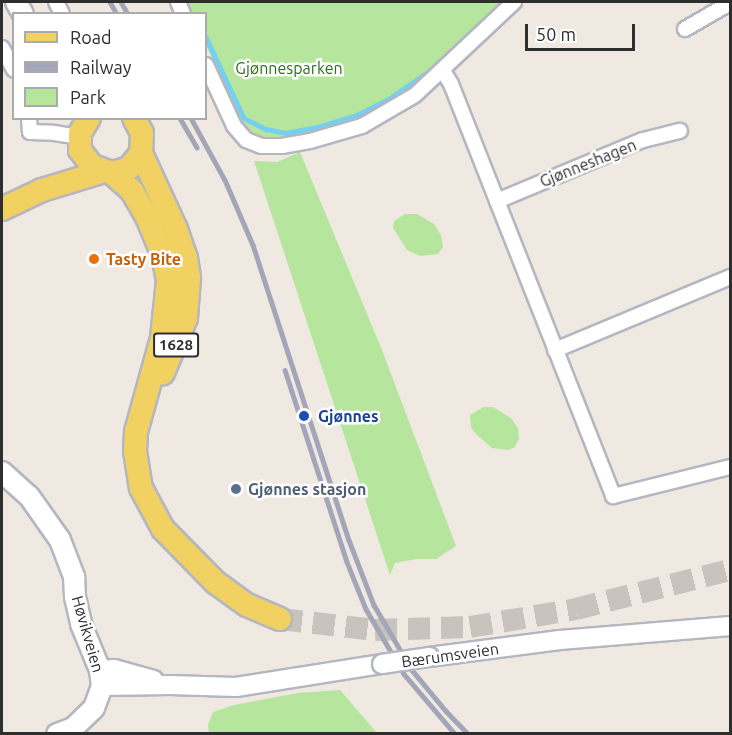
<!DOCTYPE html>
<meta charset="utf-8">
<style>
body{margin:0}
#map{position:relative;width:732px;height:735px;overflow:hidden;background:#efe9e1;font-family:Ubuntu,sans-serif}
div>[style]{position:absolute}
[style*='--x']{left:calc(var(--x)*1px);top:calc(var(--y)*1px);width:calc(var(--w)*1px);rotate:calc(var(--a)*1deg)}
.green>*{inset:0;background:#b6e59e}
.stream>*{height:4.5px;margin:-2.25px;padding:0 2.25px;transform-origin:2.25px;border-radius:2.25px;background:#75cff0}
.primary-tunnel>*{height:22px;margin-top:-11px;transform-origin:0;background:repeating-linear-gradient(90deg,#c8c4bd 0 22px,transparent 0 33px)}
.roads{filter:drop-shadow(2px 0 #b4b7c1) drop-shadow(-2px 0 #b4b7c1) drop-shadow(0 2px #b4b7c1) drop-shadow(0 -2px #b4b7c1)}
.minor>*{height:14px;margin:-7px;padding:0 7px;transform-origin:7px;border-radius:7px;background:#fff}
.tertiary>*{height:18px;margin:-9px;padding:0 9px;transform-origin:9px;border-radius:9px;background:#fff}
.secondary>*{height:20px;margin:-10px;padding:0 10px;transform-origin:10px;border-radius:10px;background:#fff}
.primary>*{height:22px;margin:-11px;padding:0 11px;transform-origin:11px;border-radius:11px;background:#f2d163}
.rail>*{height:4.5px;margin:-2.25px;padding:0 2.25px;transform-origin:2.25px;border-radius:2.25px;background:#a3a6b8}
.bridges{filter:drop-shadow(2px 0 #b4b7c1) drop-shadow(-2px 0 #b4b7c1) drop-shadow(0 2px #b4b7c1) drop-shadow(0 -2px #b4b7c1)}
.tertiary-bridge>*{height:18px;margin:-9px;padding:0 9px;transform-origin:9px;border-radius:9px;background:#fff}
.dots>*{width:16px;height:16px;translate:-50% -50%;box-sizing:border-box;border:3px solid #fff;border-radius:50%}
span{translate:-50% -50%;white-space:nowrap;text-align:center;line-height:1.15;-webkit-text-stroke:5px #fff;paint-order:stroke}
.shield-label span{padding:2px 4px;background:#fff;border:2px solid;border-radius:4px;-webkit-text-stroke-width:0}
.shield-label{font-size:15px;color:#2e2e2e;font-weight:700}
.park-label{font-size:16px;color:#2c6e1b}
.street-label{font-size:16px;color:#2e2e2e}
.food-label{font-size:16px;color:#c56008;font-weight:700}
.left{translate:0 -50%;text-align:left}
.transit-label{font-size:16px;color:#164399;font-weight:700}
.service-label{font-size:16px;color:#4e5e75;font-weight:700}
.frame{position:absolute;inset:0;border:3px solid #2e2e2e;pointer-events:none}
.legend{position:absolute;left:12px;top:12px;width:195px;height:108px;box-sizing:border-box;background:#fff;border:2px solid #ababab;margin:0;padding:8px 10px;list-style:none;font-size:18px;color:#2e2e2e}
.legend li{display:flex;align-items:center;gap:12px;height:30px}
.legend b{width:30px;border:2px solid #ababab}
.scale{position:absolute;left:525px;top:24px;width:110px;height:27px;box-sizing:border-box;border:3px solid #2e2e2e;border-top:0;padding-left:8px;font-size:18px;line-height:21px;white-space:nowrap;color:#2e2e2e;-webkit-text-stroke:4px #fff;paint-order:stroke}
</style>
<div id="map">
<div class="green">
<i style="clip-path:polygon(187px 2px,505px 2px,407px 95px,360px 119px,286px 138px,269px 140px,247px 131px,229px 99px,206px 45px,206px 14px,192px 13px)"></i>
<i style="clip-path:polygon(300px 152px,382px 350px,456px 546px,436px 559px,416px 559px,395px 563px,390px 575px,254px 161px,277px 162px)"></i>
<i style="clip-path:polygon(405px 214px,417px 214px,434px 224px,441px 235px,443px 247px,438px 254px,420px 256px,407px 250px,393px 228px,394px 221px)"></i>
<i style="clip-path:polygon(484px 407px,493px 407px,511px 418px,518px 428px,519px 439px,515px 447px,508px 450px,492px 448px,477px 435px,471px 428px,470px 415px)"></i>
<i style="clip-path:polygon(340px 690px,377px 733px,209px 733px,208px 725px,213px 712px,234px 705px,298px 693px)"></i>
</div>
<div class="stream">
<i style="--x:206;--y:37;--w:89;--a:64.9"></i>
<i style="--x:244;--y:118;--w:25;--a:27"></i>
<i style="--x:266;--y:129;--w:20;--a:11"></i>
<i style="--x:286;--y:133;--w:36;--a:-11"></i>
<i style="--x:321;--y:126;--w:38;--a:-17"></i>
<i style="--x:357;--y:115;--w:34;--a:-27"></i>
<i style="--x:387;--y:100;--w:55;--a:-34.6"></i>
</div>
<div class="primary-tunnel">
<i style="--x:280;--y:619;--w:96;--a:6.6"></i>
<i style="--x:375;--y:630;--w:95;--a:-1.8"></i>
<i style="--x:470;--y:627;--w:108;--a:-9.6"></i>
<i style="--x:576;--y:609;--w:159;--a:-14.2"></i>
</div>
<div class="roads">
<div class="minor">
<i style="--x:56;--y:2;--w:13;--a:63"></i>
<i style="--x:178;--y:2;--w:13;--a:67"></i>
<i style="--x:685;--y:29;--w:52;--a:-30"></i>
<i style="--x:2;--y:48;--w:25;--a:61"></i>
<i style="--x:206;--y:65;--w:67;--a:65.3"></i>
<i style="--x:234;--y:126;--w:18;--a:49"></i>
<i style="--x:246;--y:140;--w:17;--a:21"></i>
<i style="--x:262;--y:146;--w:20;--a:0"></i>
<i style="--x:282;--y:146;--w:28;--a:-10"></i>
<i style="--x:310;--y:141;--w:54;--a:-16.1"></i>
<i style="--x:362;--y:126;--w:61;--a:-30.3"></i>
<i style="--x:415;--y:95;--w:136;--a:-43.2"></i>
<i style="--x:443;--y:71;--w:15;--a:58"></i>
<i style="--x:451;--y:84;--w:443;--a:68.5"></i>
<i style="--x:613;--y:496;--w:121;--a:-13.9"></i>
<i style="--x:29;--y:118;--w:14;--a:86"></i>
<i style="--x:30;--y:132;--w:24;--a:2"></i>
<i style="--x:54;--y:133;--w:25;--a:9"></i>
<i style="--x:497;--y:201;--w:158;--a:-22.7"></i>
<i style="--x:643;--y:140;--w:38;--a:-14"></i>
<i style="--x:555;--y:350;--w:190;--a:-22.6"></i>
</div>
<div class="tertiary">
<i style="--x:429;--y:657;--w:132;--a:-7.4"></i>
<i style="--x:560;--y:640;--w:171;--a:-4.7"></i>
<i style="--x:100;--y:670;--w:14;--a:-4"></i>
<i style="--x:114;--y:669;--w:41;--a:15.4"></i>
<i style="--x:102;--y:686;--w:68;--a:-0.8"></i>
<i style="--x:170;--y:685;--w:66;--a:1.7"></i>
<i style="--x:236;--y:687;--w:148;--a:-9"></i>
</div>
<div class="secondary">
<i style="--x:16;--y:2;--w:14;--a:60"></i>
<i style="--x:2;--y:472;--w:36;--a:42"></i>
<i style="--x:29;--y:496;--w:54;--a:54.8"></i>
<i style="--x:60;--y:540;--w:40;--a:69"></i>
<i style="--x:74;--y:577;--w:20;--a:87"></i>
<i style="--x:75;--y:597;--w:28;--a:77"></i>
<i style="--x:81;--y:624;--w:50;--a:67.6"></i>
<i style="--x:100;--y:670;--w:16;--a:83"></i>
<i style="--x:102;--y:686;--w:23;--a:110"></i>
<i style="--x:94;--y:708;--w:29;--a:136"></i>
<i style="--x:73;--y:728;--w:17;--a:159"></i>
</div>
<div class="primary">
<i style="--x:89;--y:118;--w:17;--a:121"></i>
<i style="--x:80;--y:133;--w:17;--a:90"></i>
<i style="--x:80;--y:150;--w:20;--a:53"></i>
<i style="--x:92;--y:166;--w:21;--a:19"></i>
<i style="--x:112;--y:173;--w:18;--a:-16"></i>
<i style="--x:129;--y:168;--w:19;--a:-51"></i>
<i style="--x:141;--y:153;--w:20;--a:-87"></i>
<i style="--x:142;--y:133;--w:17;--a:-118"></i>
<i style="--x:141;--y:153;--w:84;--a:65.3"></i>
<i style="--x:176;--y:229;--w:31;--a:71"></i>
<i style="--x:186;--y:258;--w:20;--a:81"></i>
<i style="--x:189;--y:278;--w:40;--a:94.3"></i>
<i style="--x:186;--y:318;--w:60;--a:112.7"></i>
<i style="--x:112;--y:173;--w:27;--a:42"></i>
<i style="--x:132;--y:191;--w:28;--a:60"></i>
<i style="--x:146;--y:215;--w:43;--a:67"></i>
<i style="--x:163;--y:255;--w:25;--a:79"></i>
<i style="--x:168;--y:280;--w:58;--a:95.9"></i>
<i style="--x:162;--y:338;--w:98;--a:105.5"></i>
<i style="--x:136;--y:432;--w:19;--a:93"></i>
<i style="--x:135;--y:451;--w:37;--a:81"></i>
<i style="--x:141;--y:488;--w:47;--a:61.8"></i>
<i style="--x:163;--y:529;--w:74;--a:45.5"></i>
<i style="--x:215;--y:582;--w:39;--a:36"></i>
<i style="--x:247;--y:605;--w:36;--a:23"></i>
<i style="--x:2;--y:209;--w:44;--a:-25.4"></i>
<i style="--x:42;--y:190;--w:62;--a:-17"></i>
</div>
</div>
<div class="rail">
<i style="--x:110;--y:2;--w:14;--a:60"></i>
<i style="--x:121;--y:2;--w:14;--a:60"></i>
<i style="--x:180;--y:118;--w:34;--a:60"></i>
<i style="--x:191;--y:118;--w:71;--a:61.3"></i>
<i style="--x:225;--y:180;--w:71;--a:66.7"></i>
<i style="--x:253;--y:245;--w:310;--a:72"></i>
<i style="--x:349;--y:540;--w:70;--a:69"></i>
<i style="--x:374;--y:605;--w:75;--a:59.7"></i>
<i style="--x:412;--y:670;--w:53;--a:50.3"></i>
<i style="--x:446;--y:711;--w:32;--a:46"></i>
<i style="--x:285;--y:370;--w:202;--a:72.1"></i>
<i style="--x:347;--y:562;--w:51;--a:68"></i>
<i style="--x:366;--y:609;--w:75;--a:59.7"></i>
<i style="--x:404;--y:674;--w:79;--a:49.6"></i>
</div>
<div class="bridges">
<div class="tertiary-bridge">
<i style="--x:382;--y:664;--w:48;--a:-8.5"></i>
</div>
</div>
<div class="dots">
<i style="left:94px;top:259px;background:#e8710a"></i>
<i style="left:304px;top:416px;background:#1a4fb4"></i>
<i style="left:236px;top:489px;background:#5c6f8a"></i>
</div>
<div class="shield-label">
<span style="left:176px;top:345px">1628</span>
</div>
<div class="park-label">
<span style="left:289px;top:68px">Gjønnesparken</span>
</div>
<div class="street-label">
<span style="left:588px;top:163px;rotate:-22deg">Gjønneshagen</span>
<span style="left:88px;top:634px;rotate:74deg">Høvikveien</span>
<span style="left:450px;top:655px;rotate:-8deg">Bærumsveien</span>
</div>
<div class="food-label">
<span class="left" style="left:106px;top:259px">Tasty Bite</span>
</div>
<div class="transit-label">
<span class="left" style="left:318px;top:416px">Gjønnes</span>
</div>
<div class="service-label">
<span class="left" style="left:248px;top:489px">Gjønnes stasjon</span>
</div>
<div class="frame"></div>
<ul class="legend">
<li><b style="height:8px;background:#f2d163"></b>Road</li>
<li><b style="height:8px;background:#a3a6b8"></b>Railway</li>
<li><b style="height:16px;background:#b6e59e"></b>Park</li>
</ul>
<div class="scale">50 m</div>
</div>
